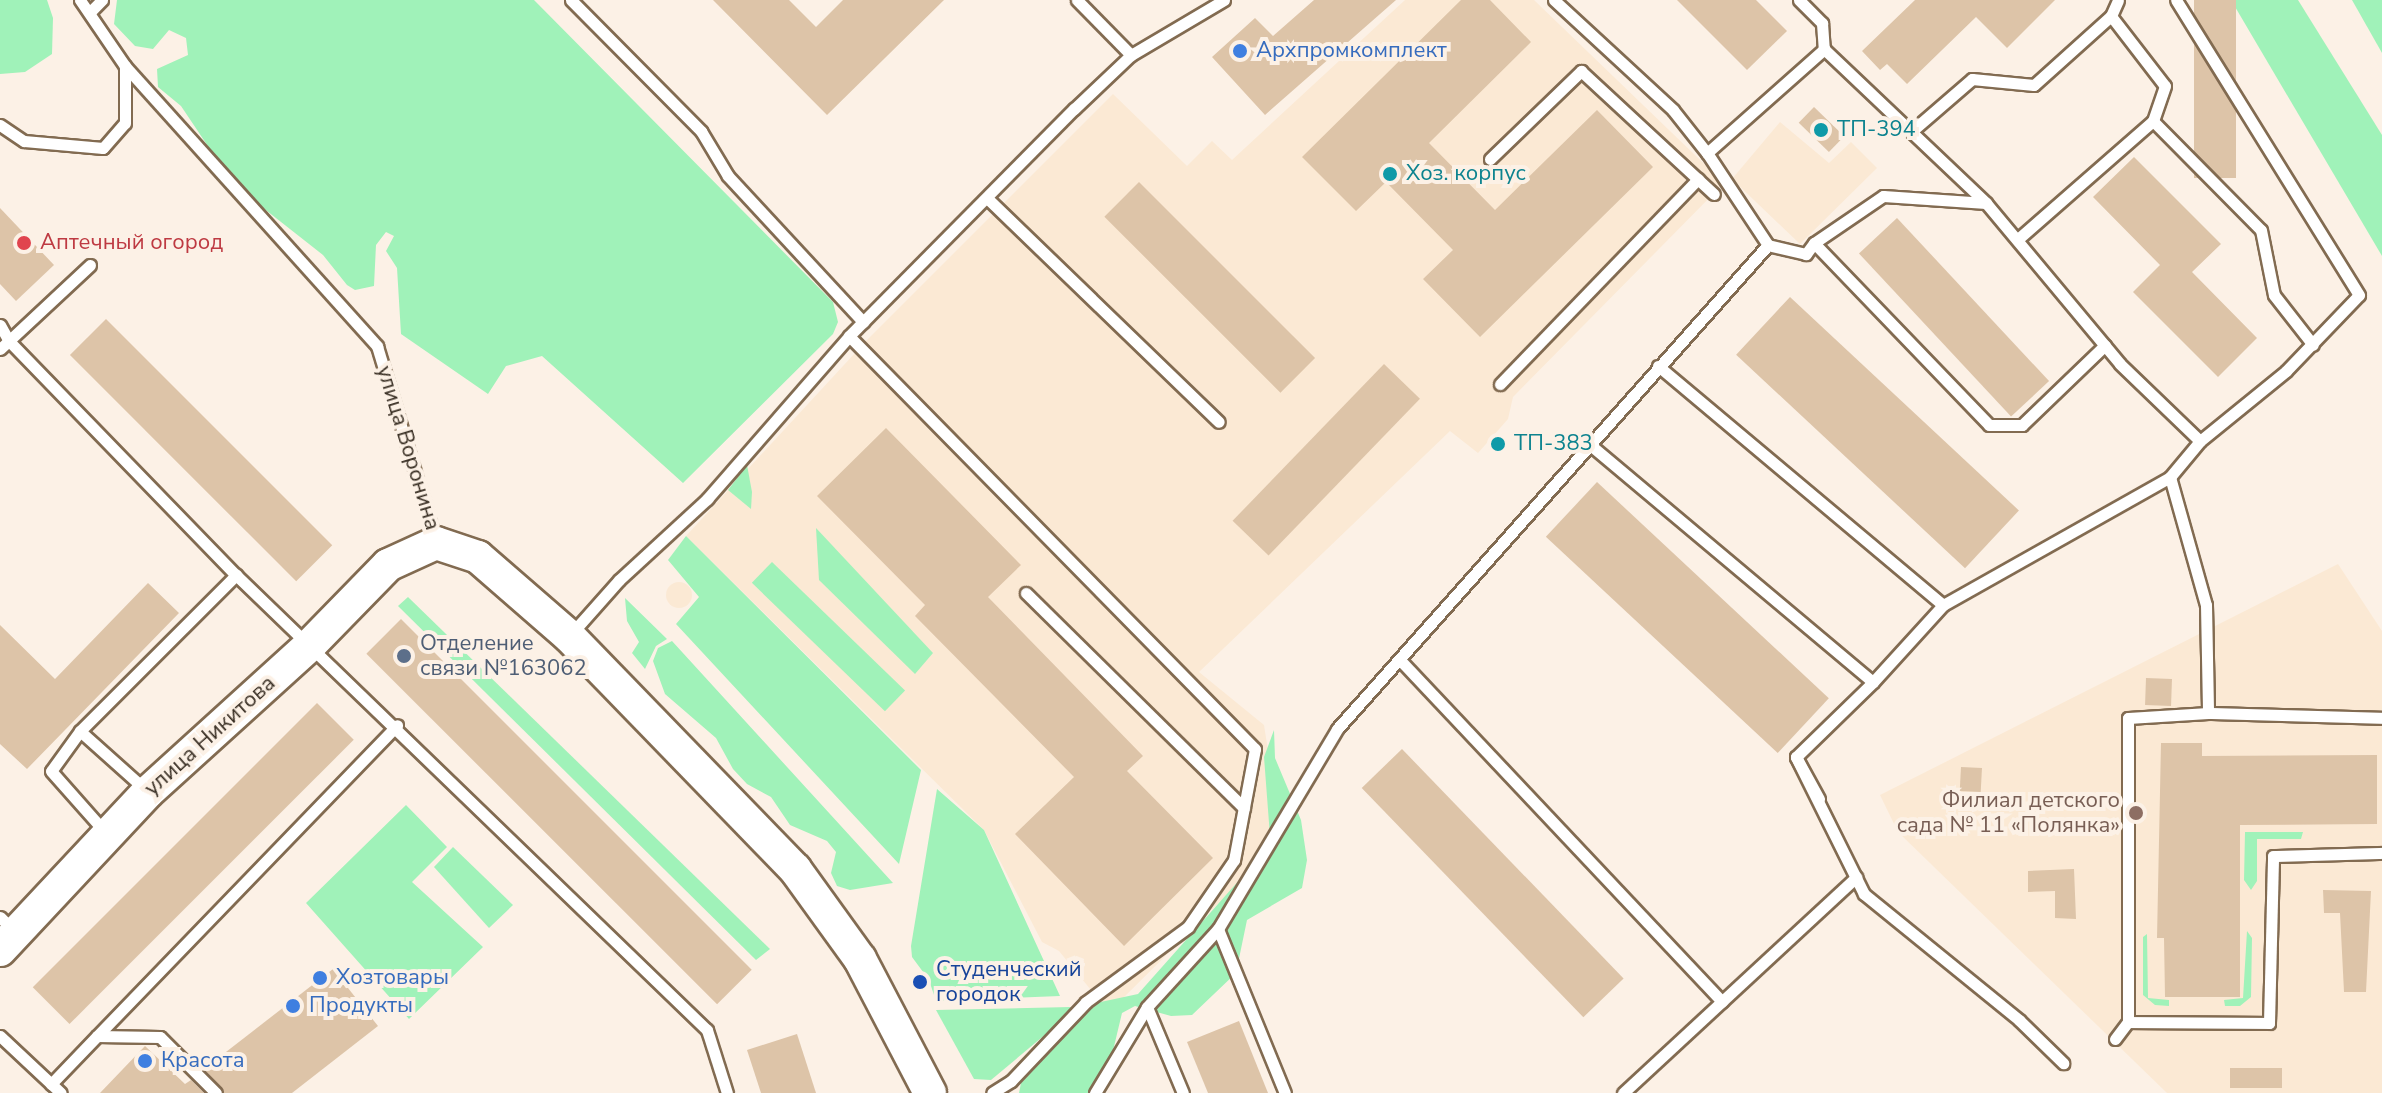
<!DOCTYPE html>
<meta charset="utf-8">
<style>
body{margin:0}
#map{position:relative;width:2382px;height:1093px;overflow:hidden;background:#fcf1e6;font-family:"Nunito Sans",sans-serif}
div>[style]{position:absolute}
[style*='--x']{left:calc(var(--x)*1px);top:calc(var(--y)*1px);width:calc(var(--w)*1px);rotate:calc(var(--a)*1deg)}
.built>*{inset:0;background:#fbe9d4}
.round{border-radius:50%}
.green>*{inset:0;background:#a0f2b9;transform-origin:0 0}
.building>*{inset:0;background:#ddc4a8;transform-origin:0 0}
.roads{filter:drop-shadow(2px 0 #826b51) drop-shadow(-2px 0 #826b51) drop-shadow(0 2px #826b51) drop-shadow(0 -2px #826b51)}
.lane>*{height:11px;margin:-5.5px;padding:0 5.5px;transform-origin:5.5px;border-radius:5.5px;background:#fff}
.secondary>*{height:32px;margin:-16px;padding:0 16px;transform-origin:16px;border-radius:16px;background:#fff}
.dots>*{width:22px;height:22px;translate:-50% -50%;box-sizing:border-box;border:4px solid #fcf1e6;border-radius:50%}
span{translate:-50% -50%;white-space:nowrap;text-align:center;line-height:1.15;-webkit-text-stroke:8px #fcf1e6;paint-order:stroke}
.shop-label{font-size:22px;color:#366cbe}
.left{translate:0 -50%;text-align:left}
.culture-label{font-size:22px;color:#0d838f}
.health-label{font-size:22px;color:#be3a42}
.street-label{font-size:22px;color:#382e23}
.service-label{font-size:22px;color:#4e5e75}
.education-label{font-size:22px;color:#785e54}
.right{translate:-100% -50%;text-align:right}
.transit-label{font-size:22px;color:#164399}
</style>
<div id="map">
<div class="built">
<i style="clip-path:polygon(1405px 0,1534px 0,1724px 183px,1513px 397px,1508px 419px,1478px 453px,1450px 431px,1199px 672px,1264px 725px,1282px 840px,1109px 1012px,1059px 951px,1042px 942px,984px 830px,686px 536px,867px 340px,1113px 94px,1187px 166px,1212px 141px,1232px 160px)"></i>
<i style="clip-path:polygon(1780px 122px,1829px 163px,1851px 142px,1877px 168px,1800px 244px,1732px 179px)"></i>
<i style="clip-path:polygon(2338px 564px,2382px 631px,2382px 1093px,2167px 1093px,1898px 832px,1880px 795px)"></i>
<i class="round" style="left:666px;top:582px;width:26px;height:26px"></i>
</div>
<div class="green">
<i style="clip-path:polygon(0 0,47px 0,53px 18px,52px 54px,25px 72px,0 74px)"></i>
<i style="clip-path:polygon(117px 0,534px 0,833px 302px,838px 322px,833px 334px,683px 483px,542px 356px,506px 366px,488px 394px,401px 334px,397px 268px,386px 251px,394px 236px,386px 232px,376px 245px,374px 286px,355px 290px,347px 285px,323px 255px,234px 185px,181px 106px,158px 87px,157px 69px,188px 55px,186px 38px,169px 30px,153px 49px,135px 46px,114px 24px)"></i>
<i style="clip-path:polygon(2231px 0,2298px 0,2382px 135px,2382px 256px)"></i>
<i style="clip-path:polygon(2352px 0,2382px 0,2382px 53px)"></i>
<i style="clip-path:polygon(747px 465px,752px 492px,751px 509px,728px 490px)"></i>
<i style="clip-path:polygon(816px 528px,933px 653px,915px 674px,819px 580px)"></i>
<i style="clip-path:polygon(686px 536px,921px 770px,899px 864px,676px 624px,699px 597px,668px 560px)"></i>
<i style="left:772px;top:562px;width:185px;height:29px;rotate:44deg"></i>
<i style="clip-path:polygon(408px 597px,770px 949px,756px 960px,398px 606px)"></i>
<i style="clip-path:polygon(625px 598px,667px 639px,656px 646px,645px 669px,632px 653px,639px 642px,627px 621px)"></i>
<i style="clip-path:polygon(672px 641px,893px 883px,850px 890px,837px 886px,831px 873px,836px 852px,827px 841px,790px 825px,771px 797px,747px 784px,733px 769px,716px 738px,665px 694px,653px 661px,658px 648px)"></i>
<i style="clip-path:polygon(1274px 730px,1275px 758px,1301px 820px,1307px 860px,1302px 888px,1247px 920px,1236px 973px,1192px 1015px,1171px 1016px,1135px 1006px,1122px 1013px,1112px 1055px,1091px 1093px,1019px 1093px,1021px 1083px,1096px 1003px,1138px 994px,1258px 859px,1270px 836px,1264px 757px)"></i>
<i style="clip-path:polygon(937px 789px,984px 830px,1060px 996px,936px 1001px,929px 980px,912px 957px,911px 946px)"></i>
<i style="clip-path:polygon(406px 805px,447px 847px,412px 882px,483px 947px,409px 1019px,306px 903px)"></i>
<i style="clip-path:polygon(2245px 832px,2303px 832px,2301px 839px,2257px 839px,2257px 881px,2251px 890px,2244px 880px)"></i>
<i style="clip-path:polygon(453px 847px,513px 905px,489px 928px,434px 867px)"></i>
<i style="clip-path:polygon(2247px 931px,2252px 938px,2251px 997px,2240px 1006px,2225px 1006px,2224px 1000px,2243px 998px)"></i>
<i style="clip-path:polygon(2147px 934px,2148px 998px,2169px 1000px,2169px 1006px,2155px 1005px,2143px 995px,2143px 937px)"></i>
<i style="clip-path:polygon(1071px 1007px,1065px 1018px,991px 1080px,974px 1079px,936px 1010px)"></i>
</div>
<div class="building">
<i style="clip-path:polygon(713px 0,789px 0,816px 27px,843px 0,944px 0,827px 115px)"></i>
<i style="clip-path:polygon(1314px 0,1396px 0,1265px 115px,1212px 57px,1255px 18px,1273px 36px)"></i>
<i style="clip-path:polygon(1461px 0,1490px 0,1531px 42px,1429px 143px,1495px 210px,1597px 110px,1653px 167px,1480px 337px,1423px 279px,1453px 250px,1386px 182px,1356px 211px,1302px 157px)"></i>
<i style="clip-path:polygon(1677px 0,1756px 0,1787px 31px,1747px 70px)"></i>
<i style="clip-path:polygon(1915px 0,2055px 0,2007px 48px,1976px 17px,1907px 84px,1887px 64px,1880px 70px,1862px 51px)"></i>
<i style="left:2194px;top:0;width:42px;height:178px"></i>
<i style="left:1814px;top:107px;width:42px;height:22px;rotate:44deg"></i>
<i style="clip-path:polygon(2134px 157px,2221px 244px,2192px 272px,2257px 338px,2218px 377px,2133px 292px,2160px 265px,2093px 197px)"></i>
<i style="left:1139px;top:182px;width:249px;height:49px;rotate:45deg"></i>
<i style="clip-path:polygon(0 208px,54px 265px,16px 301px,0 284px)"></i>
<i style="left:1897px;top:218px;width:223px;height:52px;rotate:47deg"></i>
<i style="left:1790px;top:297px;width:313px;height:79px;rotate:43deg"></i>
<i style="left:106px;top:319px;width:320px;height:51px;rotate:45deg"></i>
<i style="left:1384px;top:364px;width:50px;height:218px;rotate:44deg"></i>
<i style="clip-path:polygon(886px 428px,1021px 565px,988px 597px,1143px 756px,1127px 771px,1213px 858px,1124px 946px,1015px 834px,1074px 777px,915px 616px,925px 605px,817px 496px)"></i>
<i style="left:1597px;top:482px;width:317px;height:75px;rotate:43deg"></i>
<i style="clip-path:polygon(148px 583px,179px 613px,27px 769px,0 744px,0 625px,55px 679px)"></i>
<i style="left:401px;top:619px;width:496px;height:49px;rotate:45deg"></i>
<i style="left:2146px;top:678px;width:26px;height:27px;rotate:2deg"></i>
<i style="left:317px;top:703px;width:52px;height:402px;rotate:45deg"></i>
<i style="clip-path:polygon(2161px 743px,2202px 743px,2202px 756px,2377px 755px,2377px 824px,2240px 825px,2240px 997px,2165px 997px,2164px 938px,2157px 938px)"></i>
<i style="left:1402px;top:749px;width:319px;height:56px;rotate:46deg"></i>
<i style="left:1961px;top:767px;width:21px;height:24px;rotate:3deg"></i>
<i style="clip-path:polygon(2074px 869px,2076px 919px,2055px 918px,2055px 891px,2028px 892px,2028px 871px)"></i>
<i style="clip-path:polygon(2323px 890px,2371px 891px,2366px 992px,2344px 992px,2340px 913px,2324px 913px)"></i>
<i style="clip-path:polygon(333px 969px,378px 1026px,292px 1093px,224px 1093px,204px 1069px)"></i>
<i style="clip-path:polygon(1239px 1021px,1268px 1093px,1208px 1093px,1187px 1042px)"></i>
<i style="clip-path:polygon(797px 1034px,816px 1093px,761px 1093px,747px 1050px)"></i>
<i style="clip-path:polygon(145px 1046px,185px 1084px,191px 1080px,204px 1093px,100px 1093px)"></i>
<i style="left:2230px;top:1068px;width:52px;height:20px"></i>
</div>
<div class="roads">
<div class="lane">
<i style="--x:80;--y:0;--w:80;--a:55.7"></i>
<i style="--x:125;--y:66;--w:377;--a:48"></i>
<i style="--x:377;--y:346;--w:205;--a:73.2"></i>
<i style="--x:571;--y:0;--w:185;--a:45.2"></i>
<i style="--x:701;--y:131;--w:52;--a:59"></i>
<i style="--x:728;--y:176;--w:199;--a:47.2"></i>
<i style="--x:1077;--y:0;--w:77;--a:45.5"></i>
<i style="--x:1554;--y:0;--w:162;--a:42.7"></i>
<i style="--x:1673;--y:110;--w:55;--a:51.7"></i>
<i style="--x:1799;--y:0;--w:33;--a:45"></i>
<i style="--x:1822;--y:23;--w:26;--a:86"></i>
<i style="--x:90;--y:12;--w:17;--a:-45"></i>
<i style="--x:2111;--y:16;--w:88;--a:52.4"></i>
<i style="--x:2165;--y:86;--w:37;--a:109"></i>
<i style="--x:0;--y:125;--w:29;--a:34"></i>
<i style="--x:24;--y:141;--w:79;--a:5.1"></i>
<i style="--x:103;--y:148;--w:33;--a:-49"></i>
<i style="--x:125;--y:123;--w:57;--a:-90"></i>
<i style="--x:1913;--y:130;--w:78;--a:-40.8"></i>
<i style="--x:1972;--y:79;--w:62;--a:5.5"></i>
<i style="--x:2034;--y:85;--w:103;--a:-41.9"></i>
<i style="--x:2111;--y:16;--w:17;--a:-66"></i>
<i style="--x:1490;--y:159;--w:127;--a:-44"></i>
<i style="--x:1581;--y:71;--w:181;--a:42.8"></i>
<i style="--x:987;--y:198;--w:322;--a:44"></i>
<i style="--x:1986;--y:203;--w:103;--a:-176.1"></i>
<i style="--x:1883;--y:196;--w:83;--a:145.7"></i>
<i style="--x:1814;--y:243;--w:14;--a:126"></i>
<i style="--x:1806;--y:254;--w:39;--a:-167"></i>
<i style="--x:1768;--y:245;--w:110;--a:-123.5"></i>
<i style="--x:1707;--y:153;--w:157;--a:-41.6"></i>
<i style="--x:1824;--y:49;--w:224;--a:43.5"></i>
<i style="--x:1986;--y:203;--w:209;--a:50.2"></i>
<i style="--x:2120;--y:364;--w:111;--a:43.9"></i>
<i style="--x:2200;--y:441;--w:111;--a:-39.1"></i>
<i style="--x:2286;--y:371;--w:105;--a:-46.2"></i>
<i style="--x:2359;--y:295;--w:347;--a:-121.8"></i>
<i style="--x:2018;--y:239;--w:179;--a:-41.2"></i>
<i style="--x:2153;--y:121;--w:153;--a:45.3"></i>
<i style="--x:2261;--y:230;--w:66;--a:78.7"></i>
<i style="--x:2274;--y:295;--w:63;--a:52"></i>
<i style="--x:1814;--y:243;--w:252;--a:46.1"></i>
<i style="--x:1989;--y:425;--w:33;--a:0"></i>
<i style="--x:2022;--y:425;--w:115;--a:-43.9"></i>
<i style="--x:0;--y:325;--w:18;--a:61"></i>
<i style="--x:9;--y:341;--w:326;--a:45.9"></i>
<i style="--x:236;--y:575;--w:655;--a:44.01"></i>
<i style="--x:707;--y:1030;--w:66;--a:72.4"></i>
<i style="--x:849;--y:336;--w:579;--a:45.49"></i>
<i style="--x:1255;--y:749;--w:113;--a:100.7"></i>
<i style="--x:1234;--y:860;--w:81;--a:124.5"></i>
<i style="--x:1188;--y:927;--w:127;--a:143.7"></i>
<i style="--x:1086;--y:1002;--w:109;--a:133.5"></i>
<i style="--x:1011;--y:1081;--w:22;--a:148"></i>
<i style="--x:0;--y:349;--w:123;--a:-43"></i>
<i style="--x:1500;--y:384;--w:285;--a:-46"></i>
<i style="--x:2200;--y:441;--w:47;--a:129.8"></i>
<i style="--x:2170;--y:477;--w:133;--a:74.3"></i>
<i style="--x:2206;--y:605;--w:108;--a:88.9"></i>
<i style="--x:2208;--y:713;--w:80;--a:176.4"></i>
<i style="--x:2128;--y:718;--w:304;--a:90"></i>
<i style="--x:2128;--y:1022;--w:141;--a:0.4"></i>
<i style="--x:2269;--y:1023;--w:167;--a:-88.6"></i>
<i style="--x:2273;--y:856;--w:109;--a:-1.6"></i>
<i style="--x:1588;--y:443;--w:372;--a:40"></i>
<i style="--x:1873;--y:682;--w:104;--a:-47.7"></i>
<i style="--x:1943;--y:605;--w:372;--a:-140"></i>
<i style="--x:1026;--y:593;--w:306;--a:44.6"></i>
<i style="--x:1943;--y:605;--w:261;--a:-29.4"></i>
<i style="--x:572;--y:633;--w:71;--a:-48.4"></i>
<i style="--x:619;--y:580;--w:120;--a:-42.6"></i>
<i style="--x:707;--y:499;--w:216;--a:-48.9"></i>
<i style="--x:849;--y:336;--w:320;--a:-45.3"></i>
<i style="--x:1074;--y:109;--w:79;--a:-43.5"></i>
<i style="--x:1131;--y:55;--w:108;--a:-30.6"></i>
<i style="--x:1401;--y:661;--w:468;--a:46.7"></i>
<i style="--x:2208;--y:713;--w:174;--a:1.6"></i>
<i style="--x:80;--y:731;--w:49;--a:125.9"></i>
<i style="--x:51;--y:771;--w:81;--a:48.5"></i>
<i style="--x:1796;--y:757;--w:107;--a:-44.2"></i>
<i style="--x:147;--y:791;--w:90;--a:-138.2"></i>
<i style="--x:80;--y:731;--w:221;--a:-45"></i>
<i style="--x:1819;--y:799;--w:48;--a:-118.7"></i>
<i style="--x:1796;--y:757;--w:153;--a:63.6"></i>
<i style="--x:1864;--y:894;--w:200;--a:39.1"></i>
<i style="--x:2019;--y:1020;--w:62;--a:44.3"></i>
<i style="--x:0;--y:917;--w:20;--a:45"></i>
<i style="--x:1218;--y:929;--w:177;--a:67.8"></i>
<i style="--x:1147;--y:1007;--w:93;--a:67.3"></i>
<i style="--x:0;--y:1036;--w:83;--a:43.1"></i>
<i style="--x:97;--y:1036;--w:432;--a:-46"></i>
<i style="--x:2115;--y:1039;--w:21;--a:-53"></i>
<i style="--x:51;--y:1084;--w:66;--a:-46.2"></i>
<i style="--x:97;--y:1036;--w:63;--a:0.9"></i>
<i style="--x:160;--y:1037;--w:79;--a:45"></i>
<i style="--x:1095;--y:1093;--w:100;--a:-58.8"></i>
<i style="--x:1147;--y:1007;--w:105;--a:-47.7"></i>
<i style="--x:1218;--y:929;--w:233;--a:-59.2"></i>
<i style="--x:1337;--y:729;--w:648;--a:-48.32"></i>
<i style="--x:1623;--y:1093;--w:318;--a:-42.8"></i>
</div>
<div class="secondary">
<i style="--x:0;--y:950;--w:216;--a:-46.9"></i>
<i style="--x:148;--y:792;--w:220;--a:-42.2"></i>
<i style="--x:311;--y:644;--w:110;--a:-45.7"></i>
<i style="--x:388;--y:565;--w:53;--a:-24.6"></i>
<i style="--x:436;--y:543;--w:44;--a:18.4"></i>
<i style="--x:478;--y:557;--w:121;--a:41"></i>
<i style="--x:569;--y:636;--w:325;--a:45.9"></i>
<i style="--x:795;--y:869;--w:111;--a:54.2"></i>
<i style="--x:860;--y:959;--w:151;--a:62.4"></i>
</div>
</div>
<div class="dots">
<i style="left:1240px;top:51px;background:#3f7fe0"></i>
<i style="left:1821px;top:130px;background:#0f9aa8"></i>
<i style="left:1390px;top:174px;background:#0f9aa8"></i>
<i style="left:24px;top:243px;background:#e0444e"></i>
<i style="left:1498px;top:444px;background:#0f9aa8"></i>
<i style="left:404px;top:656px;background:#5c6f8a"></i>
<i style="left:2136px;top:813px;background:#8d6e63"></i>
<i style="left:320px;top:978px;background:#3f7fe0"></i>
<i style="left:920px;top:982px;background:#1a4fb4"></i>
<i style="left:293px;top:1006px;background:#3f7fe0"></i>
<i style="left:145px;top:1061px;background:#3f7fe0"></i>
</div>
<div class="shop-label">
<span class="left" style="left:1256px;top:51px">Архпромкомплект</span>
<span class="left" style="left:336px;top:978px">Хозтовары</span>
<span class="left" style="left:309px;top:1006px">Продукты</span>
<span class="left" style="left:161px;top:1061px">Красота</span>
</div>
<div class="culture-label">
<span class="left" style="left:1837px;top:130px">ТП-394</span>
<span class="left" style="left:1406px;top:174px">Хоз. корпус</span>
<span class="left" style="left:1514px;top:444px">ТП-383</span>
</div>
<div class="health-label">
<span class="left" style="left:40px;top:243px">Аптечный огород</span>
</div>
<div class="street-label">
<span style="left:408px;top:448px;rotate:73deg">улица Воронина</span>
<span style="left:210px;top:736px;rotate:-42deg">улица Никитова</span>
</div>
<div class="service-label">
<span class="left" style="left:420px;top:656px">Отделение<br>связи №163062</span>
</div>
<div class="education-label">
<span class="right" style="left:2120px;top:813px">Филиал детского<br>сада № 11 «Полянка»</span>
</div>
<div class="transit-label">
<span class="left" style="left:936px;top:982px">Студенческий<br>городок</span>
</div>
</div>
